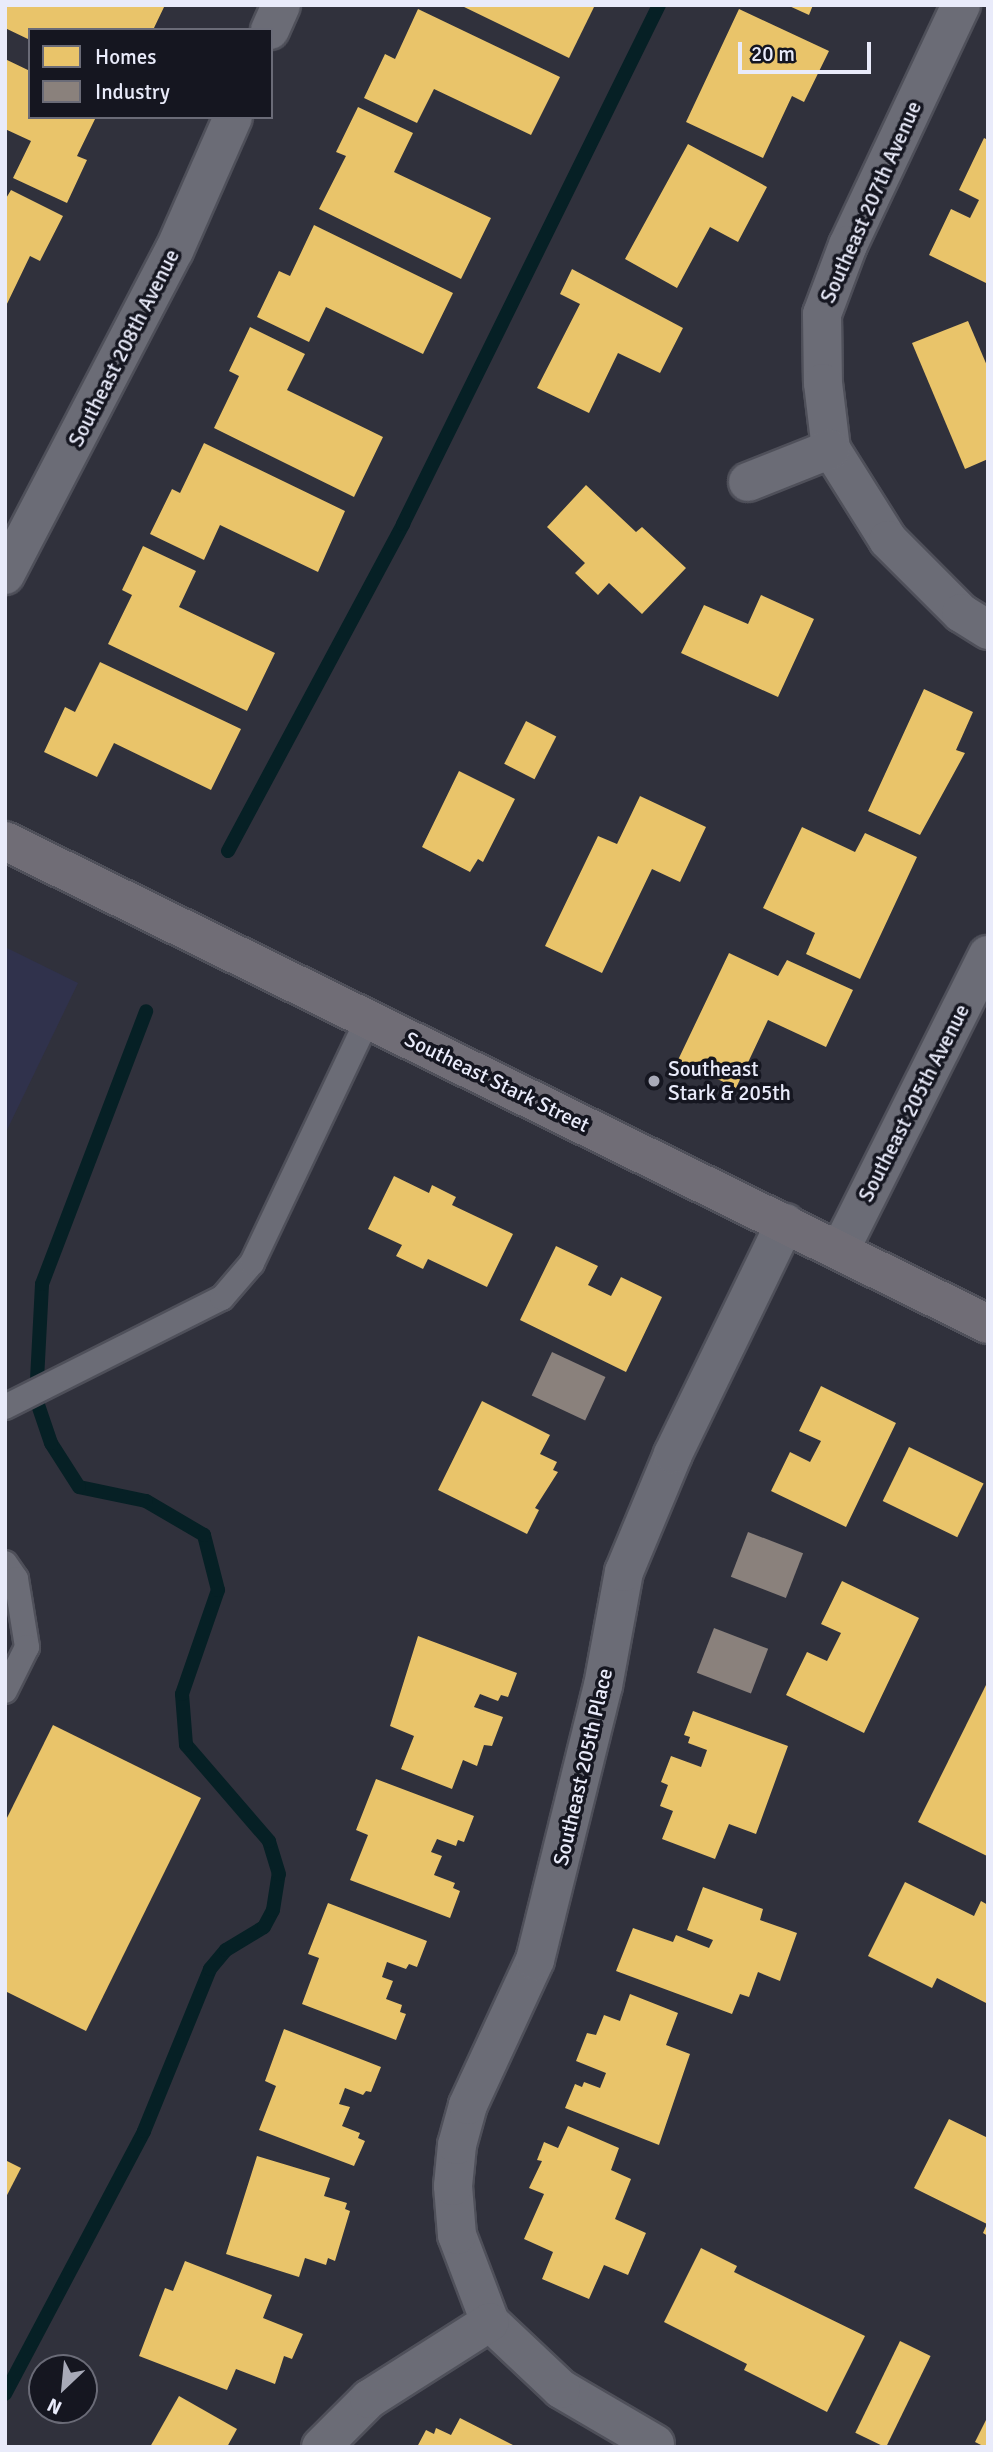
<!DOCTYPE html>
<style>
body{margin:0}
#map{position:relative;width:993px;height:2452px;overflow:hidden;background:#30313c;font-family:Signika,sans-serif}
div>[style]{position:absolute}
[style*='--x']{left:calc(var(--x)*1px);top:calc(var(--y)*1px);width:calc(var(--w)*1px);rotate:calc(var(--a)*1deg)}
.built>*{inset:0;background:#30324c}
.homes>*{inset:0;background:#e9c46a;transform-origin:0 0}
.industry>*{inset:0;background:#8a817c;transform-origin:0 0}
.stream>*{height:14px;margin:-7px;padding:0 7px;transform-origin:7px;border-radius:7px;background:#062025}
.roads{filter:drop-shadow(2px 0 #4f505a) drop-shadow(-2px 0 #4f505a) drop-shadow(0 2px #4f505a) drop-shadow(0 -2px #4f505a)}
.lane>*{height:24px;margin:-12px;padding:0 12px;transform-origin:12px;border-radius:12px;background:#6b6c76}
.street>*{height:38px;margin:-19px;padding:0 19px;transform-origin:19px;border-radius:19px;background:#6b6c76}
.secondary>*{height:38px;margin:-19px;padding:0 19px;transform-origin:19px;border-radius:19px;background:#706d76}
.dots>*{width:19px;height:19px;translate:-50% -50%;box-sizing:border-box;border:4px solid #151620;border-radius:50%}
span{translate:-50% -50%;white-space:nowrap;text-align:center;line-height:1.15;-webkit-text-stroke:7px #151620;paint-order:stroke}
.street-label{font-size:21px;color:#e9ebfa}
.poi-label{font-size:21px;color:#e9ebfa}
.left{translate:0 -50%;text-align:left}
.frame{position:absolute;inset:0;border:7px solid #e9ebfa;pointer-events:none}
.legend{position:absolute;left:28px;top:28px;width:245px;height:91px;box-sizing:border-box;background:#151620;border:2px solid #6a6b77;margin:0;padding:9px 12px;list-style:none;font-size:21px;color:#e9ebfa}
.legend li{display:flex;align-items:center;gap:14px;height:35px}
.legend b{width:35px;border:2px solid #6a6b77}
.north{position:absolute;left:28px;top:2354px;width:70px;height:70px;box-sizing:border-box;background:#151620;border:2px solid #6a6b77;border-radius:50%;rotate:206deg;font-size:19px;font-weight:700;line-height:28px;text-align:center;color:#e9ebfa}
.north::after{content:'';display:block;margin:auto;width:24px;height:32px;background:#a8aab8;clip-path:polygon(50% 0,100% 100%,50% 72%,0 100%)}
.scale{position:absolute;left:738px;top:42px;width:133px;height:32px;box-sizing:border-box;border:4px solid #e9ebfa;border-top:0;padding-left:9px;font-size:21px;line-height:24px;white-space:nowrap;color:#e9ebfa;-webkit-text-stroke:5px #151620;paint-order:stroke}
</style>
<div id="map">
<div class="built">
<i style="clip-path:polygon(5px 947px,78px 983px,5px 1134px)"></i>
</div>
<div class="homes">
<i style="clip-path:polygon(5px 5px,165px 5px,153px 30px,30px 30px,30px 40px,5px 28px)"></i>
<i style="clip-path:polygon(460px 5px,595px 5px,569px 58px)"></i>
<i style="clip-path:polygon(787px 5px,813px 5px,809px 15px)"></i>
<i style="clip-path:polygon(418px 9px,560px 77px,531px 135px,434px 89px,417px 123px,364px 98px,385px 54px,395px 59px)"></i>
<i style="clip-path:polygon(739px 9px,829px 51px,804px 102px,792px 96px,763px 158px,686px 122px)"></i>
<i style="clip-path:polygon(5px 59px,30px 71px,30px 117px,96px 117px,77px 156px,87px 160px,67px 203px,13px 178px,31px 141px,5px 129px)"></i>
<i style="clip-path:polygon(358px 107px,413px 133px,394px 172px,491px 218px,461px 279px,319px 209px,346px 156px,336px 152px)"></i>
<i style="clip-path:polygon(984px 138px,988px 140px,988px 284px,929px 255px,951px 209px,970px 218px,979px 200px,959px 190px)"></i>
<i style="clip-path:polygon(688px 144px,767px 187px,738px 242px,710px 227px,677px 288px,625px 259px)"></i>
<i style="clip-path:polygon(11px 190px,63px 216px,40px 261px,30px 256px,5px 308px,5px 200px)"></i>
<i style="clip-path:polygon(314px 225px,453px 293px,423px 354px,326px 307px,309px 342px,257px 317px,279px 271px,290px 276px)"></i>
<i style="clip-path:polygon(572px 269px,683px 328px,660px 373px,618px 353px,589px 413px,537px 388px,580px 304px,560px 294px)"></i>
<i style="clip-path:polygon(968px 321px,988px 368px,988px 459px,965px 469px,912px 343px)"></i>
<i style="clip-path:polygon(250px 327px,305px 354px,287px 390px,383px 437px,354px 497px,214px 428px,239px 376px,229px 371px)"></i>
<i style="clip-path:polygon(204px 443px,345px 511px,318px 572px,220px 525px,204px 560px,150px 534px,172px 489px,180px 493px)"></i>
<i style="clip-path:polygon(586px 485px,636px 532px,642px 527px,686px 568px,642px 614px,609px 583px,598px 595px,575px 573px,585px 563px,547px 527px)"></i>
<i style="clip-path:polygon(143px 546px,196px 571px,179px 607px,275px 653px,247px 711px,108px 644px,132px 595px,122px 590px)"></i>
<i style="clip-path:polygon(761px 595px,814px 619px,778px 697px,681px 653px,704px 605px,748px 624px)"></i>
<i style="clip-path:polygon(100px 662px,241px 729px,211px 790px,114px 743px,97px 777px,44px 752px,65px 707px,75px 712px)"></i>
<i style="clip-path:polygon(924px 689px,973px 712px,956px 750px,965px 753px,920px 835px,868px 811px)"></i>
<i style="left:526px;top:721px;width:34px;height:48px;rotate:27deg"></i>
<i style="clip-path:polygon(459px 771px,515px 799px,483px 862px,478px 859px,470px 872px,422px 847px)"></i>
<i style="clip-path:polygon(640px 796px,706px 827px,680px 882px,652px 869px,602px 973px,545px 946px,598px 836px,617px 844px)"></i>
<i style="clip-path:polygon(802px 827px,855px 852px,865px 833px,917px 857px,860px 979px,806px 954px,815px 933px,763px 908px)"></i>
<i style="clip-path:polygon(729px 953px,778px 976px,787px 960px,853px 990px,826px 1047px,768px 1020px,736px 1088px,678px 1060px)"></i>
<i style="clip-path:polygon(394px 1176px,429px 1193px,432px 1185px,456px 1197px,452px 1205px,513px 1234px,487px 1287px,428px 1259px,423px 1269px,396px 1256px,402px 1245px,368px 1229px)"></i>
<i style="clip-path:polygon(556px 1246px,598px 1266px,588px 1285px,611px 1296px,621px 1277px,662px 1297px,626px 1372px,520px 1320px)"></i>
<i style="clip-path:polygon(821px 1386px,896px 1423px,846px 1527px,771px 1491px,790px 1452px,810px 1462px,821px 1441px,799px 1431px)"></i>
<i style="clip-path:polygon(482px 1401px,550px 1435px,540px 1454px,557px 1462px,553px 1470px,558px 1472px,535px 1508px,539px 1510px,527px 1534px,438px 1490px)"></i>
<i style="left:909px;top:1447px;width:83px;height:60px;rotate:26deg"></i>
<i style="clip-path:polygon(842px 1581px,919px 1618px,864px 1733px,786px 1695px,807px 1652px,827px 1661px,841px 1633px,821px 1624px)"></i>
<i style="clip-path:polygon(418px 1636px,517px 1673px,508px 1697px,501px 1695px,498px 1701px,480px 1694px,474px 1707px,503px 1717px,492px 1746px,484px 1745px,477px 1766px,463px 1760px,452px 1789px,401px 1769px,414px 1736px,390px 1726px)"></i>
<i style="clip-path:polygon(988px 1681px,988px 1854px,987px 1856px,918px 1822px)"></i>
<i style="clip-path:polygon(693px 1711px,788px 1746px,756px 1834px,729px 1824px,715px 1859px,662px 1839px,673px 1811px,660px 1806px,668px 1785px,661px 1782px,671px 1756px,701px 1767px,707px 1750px,688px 1743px,690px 1737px,684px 1735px)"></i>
<i style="clip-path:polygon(53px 1725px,201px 1798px,86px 2031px,5px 1991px,5px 1822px)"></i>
<i style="clip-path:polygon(376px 1779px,474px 1816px,464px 1842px,458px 1840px,456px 1846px,437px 1839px,431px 1852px,442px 1856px,434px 1875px,455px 1883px,453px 1888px,460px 1891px,450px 1918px,350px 1880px,368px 1835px,356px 1830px)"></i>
<i style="clip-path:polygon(905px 1882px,974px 1916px,981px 1901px,988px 1905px,988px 2004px,937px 1978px,932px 1988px,868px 1956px)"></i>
<i style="clip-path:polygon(703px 1887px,763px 1909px,760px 1920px,797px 1933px,780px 1981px,758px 1972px,749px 1997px,740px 1994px,732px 2014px,616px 1971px,633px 1928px,673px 1942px,676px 1935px,709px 1948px,713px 1940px,687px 1930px)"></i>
<i style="clip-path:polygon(328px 1903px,427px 1941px,417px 1967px,409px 1964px,406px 1969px,387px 1962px,382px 1977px,393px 1981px,386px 1999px,402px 2005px,400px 2012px,406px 2014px,396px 2040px,302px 2004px,319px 1958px,308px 1954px)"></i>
<i style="clip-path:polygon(630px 1994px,678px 2013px,666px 2045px,690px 2054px,659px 2145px,565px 2108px,575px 2084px,582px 2087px,584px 2082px,600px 2088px,606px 2073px,576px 2061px,587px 2033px,596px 2035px,604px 2015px,620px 2021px)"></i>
<i style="clip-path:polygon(284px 2029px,381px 2067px,371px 2092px,366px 2091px,363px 2095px,345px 2088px,339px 2104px,350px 2107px,342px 2126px,360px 2133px,358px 2138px,365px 2141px,354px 2166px,259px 2130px,276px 2086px,265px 2081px)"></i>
<i style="clip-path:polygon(949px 2119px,988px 2138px,988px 2236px,983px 2233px,987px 2224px,914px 2188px)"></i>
<i style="clip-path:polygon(568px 2126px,619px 2148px,611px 2170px,631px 2179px,615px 2219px,646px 2233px,628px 2275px,604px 2265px,589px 2299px,542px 2279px,553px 2252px,524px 2239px,544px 2194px,529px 2188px,542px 2161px,537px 2160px,544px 2142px,558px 2148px)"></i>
<i style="clip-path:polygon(257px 2156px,330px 2178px,324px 2196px,347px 2203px,345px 2209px,350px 2211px,335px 2261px,328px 2258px,326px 2265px,305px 2258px,299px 2277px,226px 2254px)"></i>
<i style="clip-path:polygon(5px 2160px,21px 2168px,5px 2199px)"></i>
<i style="clip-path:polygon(701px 2248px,737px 2266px,734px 2272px,865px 2336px,827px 2412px,744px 2370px,747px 2364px,664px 2322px)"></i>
<i style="clip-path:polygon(185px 2261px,272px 2295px,263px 2318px,303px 2334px,292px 2359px,284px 2356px,275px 2384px,236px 2369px,227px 2390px,139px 2356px,165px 2288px,173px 2291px)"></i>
<i style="left:900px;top:2341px;width:34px;height:102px;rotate:26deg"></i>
<i style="clip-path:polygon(179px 2396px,237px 2429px,227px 2447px,150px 2447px)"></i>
<i style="clip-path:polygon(988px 2416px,988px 2447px,985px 2447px,975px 2442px)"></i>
<i style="clip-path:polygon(460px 2418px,517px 2447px,417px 2447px,426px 2430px,434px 2434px,436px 2428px,451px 2435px)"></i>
</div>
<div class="industry">
<i style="left:552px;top:1352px;width:59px;height:48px;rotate:25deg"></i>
<i style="left:748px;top:1532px;width:59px;height:48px;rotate:21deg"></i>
<i style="left:714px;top:1628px;width:58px;height:48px;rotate:21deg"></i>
</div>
<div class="stream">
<i style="--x:228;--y:851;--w:371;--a:-61.8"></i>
<i style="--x:403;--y:524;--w:579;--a:-63.74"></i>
<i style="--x:5;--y:2394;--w:297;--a:-62.1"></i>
<i style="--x:144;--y:2131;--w:175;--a:-67.8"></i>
<i style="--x:210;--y:1969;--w:25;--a:-50"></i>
<i style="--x:226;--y:1950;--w:44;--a:-31.2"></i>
<i style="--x:264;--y:1927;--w:19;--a:-62"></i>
<i style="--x:273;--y:1910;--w:36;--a:-81"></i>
<i style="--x:279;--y:1874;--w:34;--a:-107"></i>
<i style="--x:269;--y:1841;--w:127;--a:-130.8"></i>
<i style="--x:186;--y:1745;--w:51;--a:-94.5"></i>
<i style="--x:182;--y:1694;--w:110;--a:-70.9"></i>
<i style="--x:218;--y:1590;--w:57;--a:-104.3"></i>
<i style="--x:204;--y:1535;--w:67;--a:-149.6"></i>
<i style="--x:146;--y:1501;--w:68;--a:-168.2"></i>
<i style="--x:79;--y:1487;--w:52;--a:-122.5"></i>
<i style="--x:51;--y:1443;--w:46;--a:-108.8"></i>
<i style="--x:36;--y:1399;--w:115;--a:-87"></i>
<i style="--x:42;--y:1284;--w:292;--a:-69.1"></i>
</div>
<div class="roads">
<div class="lane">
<i style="--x:5;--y:1407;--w:243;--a:-26.7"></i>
<i style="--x:222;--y:1298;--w:46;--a:-49.4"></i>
<i style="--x:252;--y:1263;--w:270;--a:-64.6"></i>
<i style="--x:5;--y:1563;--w:19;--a:55"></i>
<i style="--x:16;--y:1579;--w:69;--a:80.8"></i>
<i style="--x:27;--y:1647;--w:49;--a:116.6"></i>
</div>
<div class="street">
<i style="--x:961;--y:5;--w:265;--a:115.2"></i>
<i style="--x:848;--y:245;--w:74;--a:110.6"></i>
<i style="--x:822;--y:314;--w:69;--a:89.2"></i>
<i style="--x:823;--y:383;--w:66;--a:83.1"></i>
<i style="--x:831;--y:449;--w:107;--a:57.9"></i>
<i style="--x:888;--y:540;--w:103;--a:45"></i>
<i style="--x:961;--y:613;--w:32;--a:32"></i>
<i style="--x:270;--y:30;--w:27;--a:-66"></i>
<i style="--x:748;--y:482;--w:89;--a:-21.7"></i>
<i style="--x:5;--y:575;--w:365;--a:-62.5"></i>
<i style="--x:174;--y:251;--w:146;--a:-66.2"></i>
<i style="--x:840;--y:1250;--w:330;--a:-63.4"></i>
<i style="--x:655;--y:2444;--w:109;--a:-149.7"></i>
<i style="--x:561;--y:2389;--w:98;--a:-136.7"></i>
<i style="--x:490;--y:2322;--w:93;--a:-110.8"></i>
<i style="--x:457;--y:2235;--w:49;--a:-94.7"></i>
<i style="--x:453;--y:2186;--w:41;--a:-84.4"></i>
<i style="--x:457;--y:2145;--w:41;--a:-74.6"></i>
<i style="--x:468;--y:2105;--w:160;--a:-65.2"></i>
<i style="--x:535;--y:1960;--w:282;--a:-76.1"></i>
<i style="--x:603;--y:1686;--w:116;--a:-79.6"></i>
<i style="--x:624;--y:1572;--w:128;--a:-67.4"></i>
<i style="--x:673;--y:1454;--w:257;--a:-64.1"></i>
<i style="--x:321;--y:2447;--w:68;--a:-45"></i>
<i style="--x:369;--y:2399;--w:143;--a:-32.5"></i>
</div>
<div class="secondary">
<i style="--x:5;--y:841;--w:1095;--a:26.17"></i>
</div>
</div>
<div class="dots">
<i style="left:654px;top:1081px;background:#a8aab8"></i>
</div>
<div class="street-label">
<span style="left:871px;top:202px;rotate:-66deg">Southeast 207th Avenue</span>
<span style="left:124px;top:348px;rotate:-63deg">Southeast 208th Avenue</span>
<span style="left:497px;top:1082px;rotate:26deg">Southeast Stark Street</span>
<span style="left:914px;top:1103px;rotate:-63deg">Southeast 205th Avenue</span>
<span style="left:583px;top:1767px;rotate:-77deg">Southeast 205th Place</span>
</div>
<div class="poi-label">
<span class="left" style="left:668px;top:1081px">Southeast<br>Stark &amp; 205th</span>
</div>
<div class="frame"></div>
<ul class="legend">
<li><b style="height:19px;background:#e9c46a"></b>Homes</li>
<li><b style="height:19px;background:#8a817c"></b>Industry</li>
</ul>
<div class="north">N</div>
<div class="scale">20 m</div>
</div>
